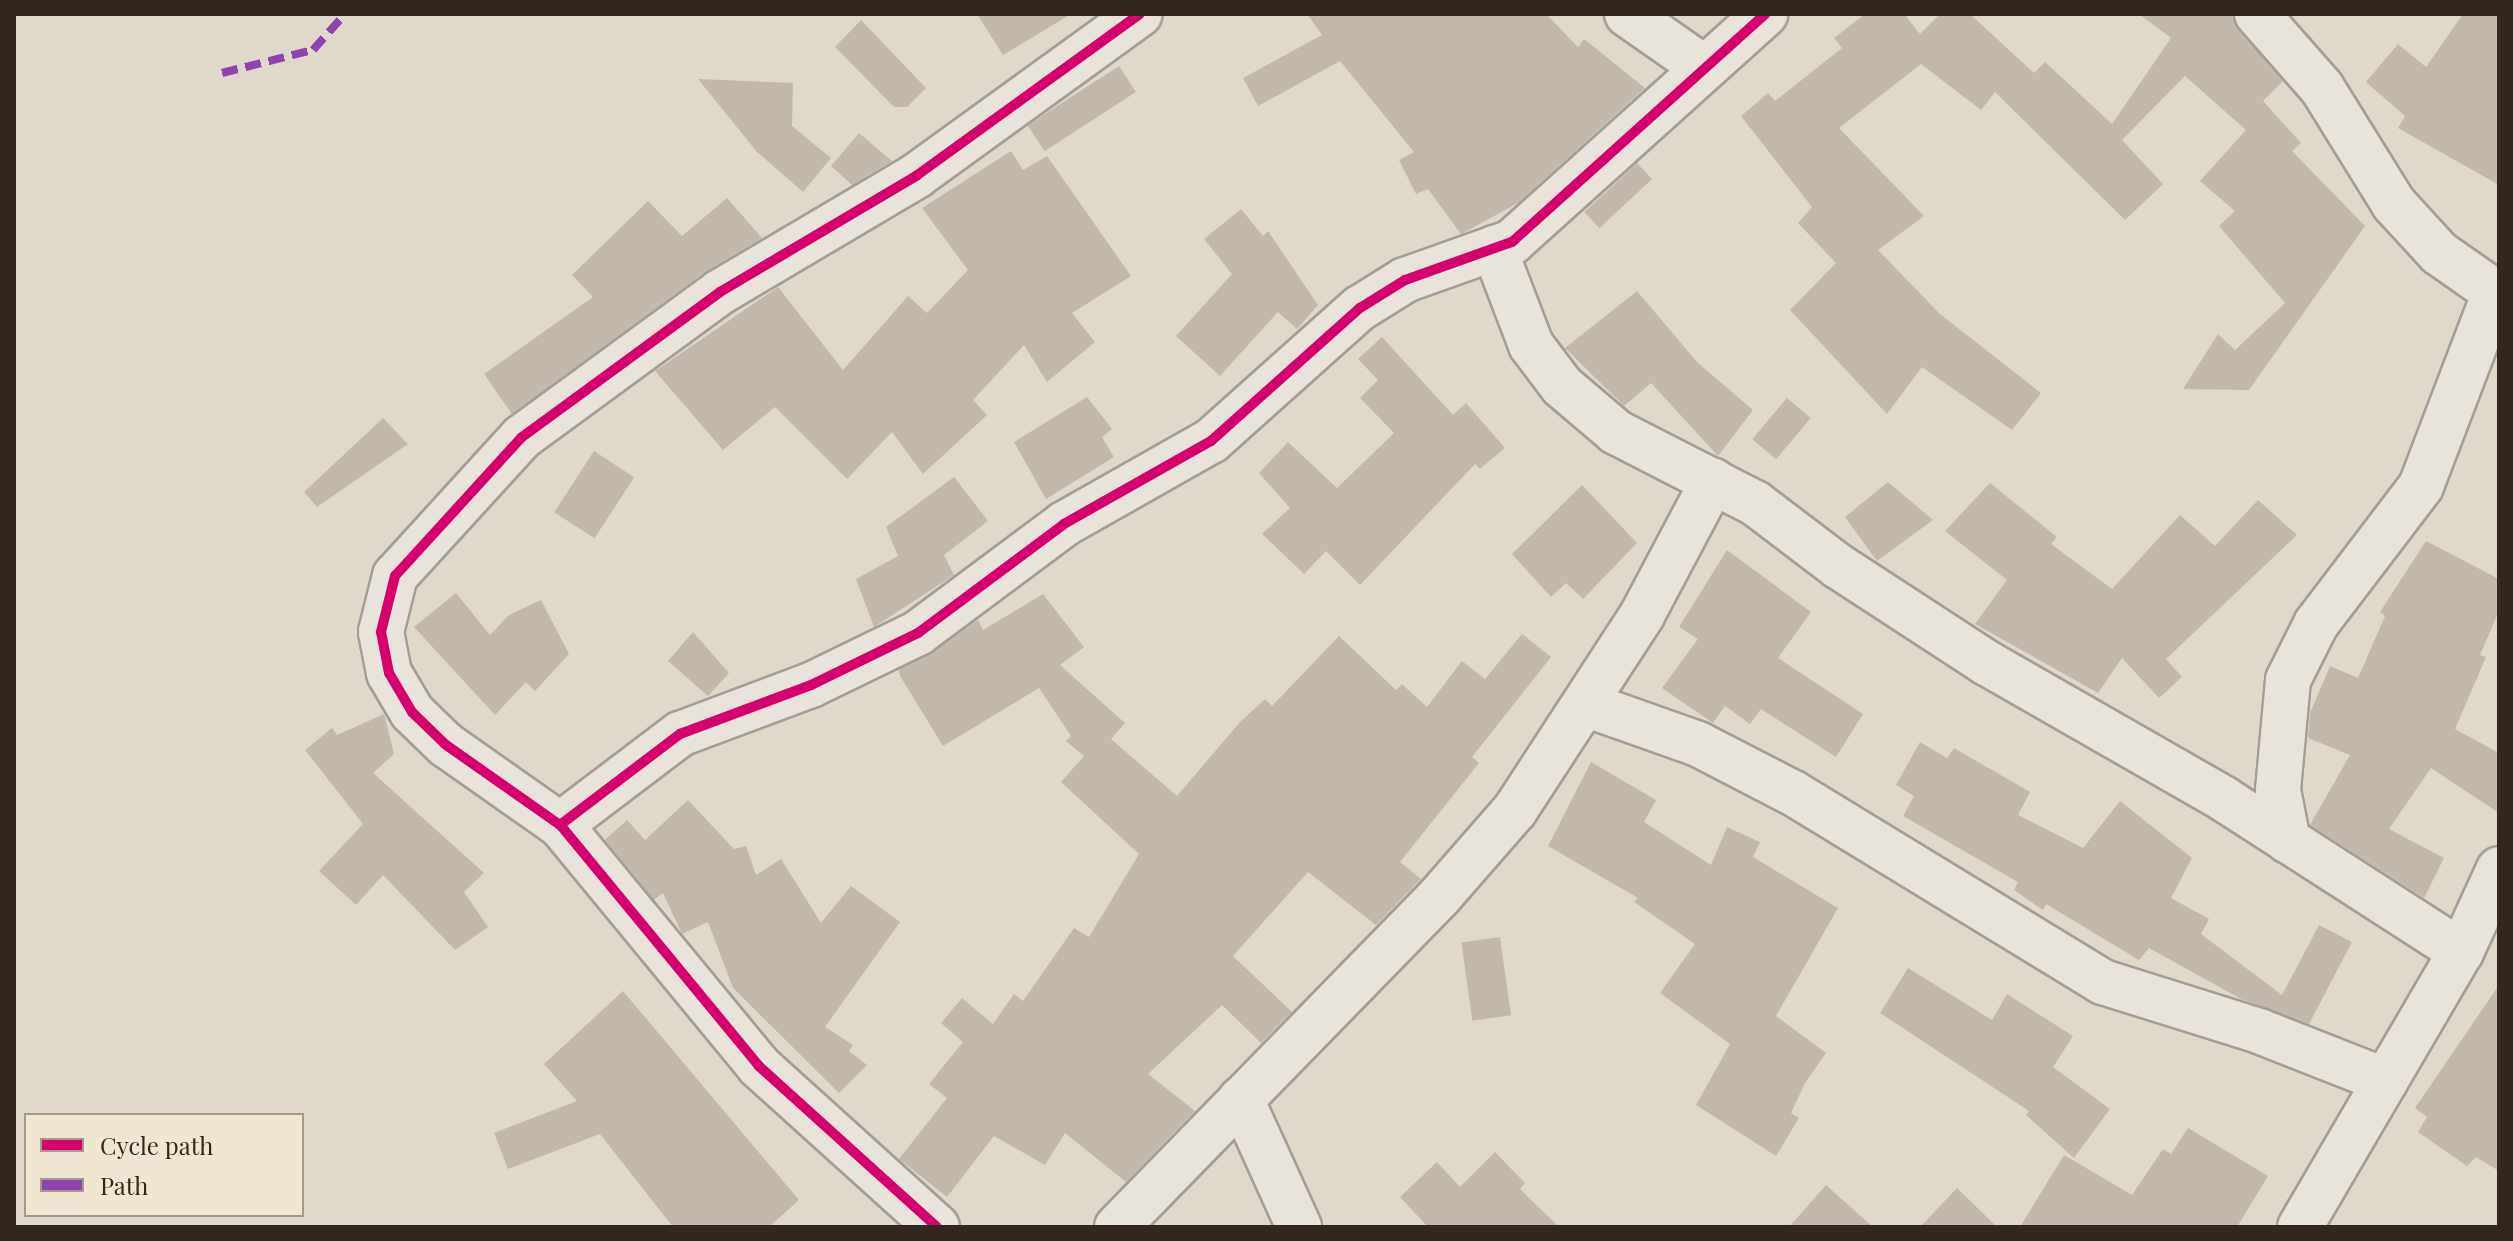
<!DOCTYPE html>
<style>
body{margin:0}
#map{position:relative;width:2513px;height:1241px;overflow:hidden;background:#e0d9cb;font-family:"Playfair Display",serif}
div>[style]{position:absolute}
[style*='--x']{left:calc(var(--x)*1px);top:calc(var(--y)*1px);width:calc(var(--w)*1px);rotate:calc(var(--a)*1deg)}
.building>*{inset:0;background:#c3b8ac;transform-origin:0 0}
.roads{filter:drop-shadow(2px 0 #a59e95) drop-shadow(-2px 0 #a59e95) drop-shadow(0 2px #a59e95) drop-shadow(0 -2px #a59e95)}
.minor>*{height:44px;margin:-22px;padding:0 22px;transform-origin:22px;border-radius:22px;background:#e8e4dc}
.quiet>*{height:8px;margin-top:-4px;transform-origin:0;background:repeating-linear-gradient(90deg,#8e44ad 0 16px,transparent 0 24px)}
.cycleway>*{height:10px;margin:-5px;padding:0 5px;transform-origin:5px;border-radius:5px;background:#d6006c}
span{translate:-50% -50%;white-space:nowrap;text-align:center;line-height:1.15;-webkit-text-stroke:6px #f0e6d1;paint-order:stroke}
.frame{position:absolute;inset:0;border:16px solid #31271e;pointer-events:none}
.legend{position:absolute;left:24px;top:1113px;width:280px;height:104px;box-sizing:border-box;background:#f0e6d1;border:2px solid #a49a89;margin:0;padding:10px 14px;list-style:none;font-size:24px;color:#31271e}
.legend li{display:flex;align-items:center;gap:16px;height:40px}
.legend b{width:40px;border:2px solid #a49a89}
</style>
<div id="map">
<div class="building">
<i style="clip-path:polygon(977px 14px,1071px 14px,1003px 55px)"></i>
<i style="clip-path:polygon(1307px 14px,1546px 14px,1578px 47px,1584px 39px,1645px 88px,1518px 203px,1461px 234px,1428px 189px,1416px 194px,1399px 160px,1414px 152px,1340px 61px,1258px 106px,1243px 78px,1322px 35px)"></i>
<i style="clip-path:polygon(1865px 14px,1904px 14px,1920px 34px,1940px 14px,1970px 14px,2034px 73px,2045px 62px,2112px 124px,2171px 38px,2139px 14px,2233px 14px,2238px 30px,2283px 81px,2263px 101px,2301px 143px,2292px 151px,2365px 226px,2249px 390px,2183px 389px,2218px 334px,2235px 350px,2285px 303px,2219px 226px,2235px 211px,2200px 181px,2246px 130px,2185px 76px,2122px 140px,2163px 184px,2125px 220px,1995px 92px,1981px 110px,1921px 64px,1839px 128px,1924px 216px,1878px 250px,1940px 314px,2041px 393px,2012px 430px,1922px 367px,1887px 414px,1790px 310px,1836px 263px,1798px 223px,1812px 207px,1741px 116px,1768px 93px,1775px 101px,1842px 48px,1834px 38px)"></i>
<i style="clip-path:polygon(2463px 14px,2499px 14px,2499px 185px,2398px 128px,2405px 116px,2366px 82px,2398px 44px,2426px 67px)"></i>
<i style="clip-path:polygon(861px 20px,926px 88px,907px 107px,894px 107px,835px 47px)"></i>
<i style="left:1119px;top:66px;width:31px;height:109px;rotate:57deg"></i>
<i style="clip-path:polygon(698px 79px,793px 83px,792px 126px,831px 158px,803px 192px,757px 152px)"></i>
<i style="clip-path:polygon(859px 133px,892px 161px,852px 185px,831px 166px)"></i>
<i style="clip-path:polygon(1011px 151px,1023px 170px,1047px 156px,1131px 276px,1072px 313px,1095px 342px,1047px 382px,1024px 345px,973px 400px,987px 415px,923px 474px,892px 432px,847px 479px,775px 407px,723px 450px,655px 371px,778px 287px,843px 370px,908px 296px,927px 313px,968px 270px,922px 208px)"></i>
<i style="left:1637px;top:163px;width:22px;height:72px;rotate:47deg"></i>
<i style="clip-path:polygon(727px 198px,762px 238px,705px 272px,512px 414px,484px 374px,593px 297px,572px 275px,648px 201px,682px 236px)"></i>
<i style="clip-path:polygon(1241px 209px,1263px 236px,1268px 231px,1318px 305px,1297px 329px,1278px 312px,1220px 376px,1176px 336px,1232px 274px,1204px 239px)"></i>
<i style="clip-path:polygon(1637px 291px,1697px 362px,1753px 410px,1718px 456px,1651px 383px,1624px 406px,1565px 348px)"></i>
<i style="clip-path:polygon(1382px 337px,1453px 415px,1466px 403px,1505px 448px,1480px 469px,1475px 464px,1360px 585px,1326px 551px,1304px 574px,1262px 534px,1290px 508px,1259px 473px,1288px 442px,1337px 488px,1394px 433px,1360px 398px,1378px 380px,1358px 359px)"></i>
<i style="clip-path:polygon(1087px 397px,1112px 429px,1102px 437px,1114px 457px,1046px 499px,1014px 442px)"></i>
<i style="left:1787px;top:398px;width:31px;height:54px;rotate:40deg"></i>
<i style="clip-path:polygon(383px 418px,408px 444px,317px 507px,304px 492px)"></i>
<i style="left:594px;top:451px;width:48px;height:73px;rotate:33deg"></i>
<i style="clip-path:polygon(954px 477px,988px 521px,944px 555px,954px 575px,874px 627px,856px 579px,898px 556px,886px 527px)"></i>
<i style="clip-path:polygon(1888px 482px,1933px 520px,1877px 561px,1845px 517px)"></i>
<i style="clip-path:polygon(1990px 483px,2057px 537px,2051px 544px,2112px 589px,2180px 515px,2215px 546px,2258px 500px,2297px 535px,2166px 659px,2182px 677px,2159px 698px,2122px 658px,2098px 693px,1975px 624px,2007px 580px,1945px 531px)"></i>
<i style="clip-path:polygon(1582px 485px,1637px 543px,1583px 599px,1566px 583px,1551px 597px,1512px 554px)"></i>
<i style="clip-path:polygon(2426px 541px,2499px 579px,2499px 611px,2480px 655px,2486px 657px,2455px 729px,2499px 753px,2499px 813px,2431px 768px,2389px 829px,2444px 858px,2424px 898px,2310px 825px,2350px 755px,2308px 738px,2310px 713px,2330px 666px,2358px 678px,2385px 616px,2380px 612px)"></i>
<i style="clip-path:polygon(1727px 550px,1811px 612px,1778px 658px,1863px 714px,1836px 757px,1761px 709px,1750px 724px,1725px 706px,1713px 723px,1662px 688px,1698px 639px,1679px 627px)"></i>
<i style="clip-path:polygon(456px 593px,490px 635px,509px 615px,541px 600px,569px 654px,535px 691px,526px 682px,495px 715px,414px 627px)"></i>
<i style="clip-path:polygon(1043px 594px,1084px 647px,1060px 665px,1125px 723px,1111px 739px,1177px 796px,1240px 722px,1265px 699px,1272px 706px,1339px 636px,1396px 690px,1402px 684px,1427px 707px,1462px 661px,1485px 679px,1522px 634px,1551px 657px,1472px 757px,1479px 763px,1400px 862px,1421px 879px,1376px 925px,1308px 872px,1233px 956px,1292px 1012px,1261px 1043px,1222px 1005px,1148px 1074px,1195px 1111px,1126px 1182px,1065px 1133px,1045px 1165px,994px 1136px,947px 1197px,899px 1159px,947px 1098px,929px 1084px,963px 1042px,941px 1023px,962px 998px,993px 1024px,1014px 994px,1023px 1001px,1074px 928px,1089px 937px,1139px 854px,1061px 782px,1084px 756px,1066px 741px,1071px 736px,1039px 688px,943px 746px,900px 676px,899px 670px,978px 620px,983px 630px)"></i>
<i style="clip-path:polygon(693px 632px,729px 673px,708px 696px,668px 661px)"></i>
<i style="clip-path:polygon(384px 714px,394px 754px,373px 773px,484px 873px,464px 892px,488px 927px,455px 950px,383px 875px,356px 905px,319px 871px,363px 824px,305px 750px,332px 728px,337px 735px)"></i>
<i style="clip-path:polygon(1920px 742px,1947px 758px,1954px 748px,2030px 792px,2018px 815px,2083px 848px,2120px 801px,2192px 858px,2171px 898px,2209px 919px,2201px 934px,2282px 995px,2319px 925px,2352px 942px,2309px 1024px,2241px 999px,2149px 948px,2139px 960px,2046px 904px,2043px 910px,2014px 890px,2018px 882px,1903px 816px,1914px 796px,1896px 785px)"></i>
<i style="clip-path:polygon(1591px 762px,1656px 800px,1644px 822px,1711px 865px,1727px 827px,1760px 842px,1753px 857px,1838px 908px,1776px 1016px,1826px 1053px,1805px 1083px,1791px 1113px,1799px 1118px,1776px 1156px,1696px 1105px,1730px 1044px,1660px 993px,1695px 944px,1634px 902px,1638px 898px,1548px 846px)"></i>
<i style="clip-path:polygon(688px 800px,734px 849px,746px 846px,756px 875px,781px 859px,821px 923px,851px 886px,900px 922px,825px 1027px,853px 1045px,849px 1051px,867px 1065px,839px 1093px,733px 988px,708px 922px,682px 934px,663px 893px,654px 900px,605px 840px,627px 820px,645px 840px)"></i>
<i style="left:1500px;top:937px;width:79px;height:39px;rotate:82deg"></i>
<i style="clip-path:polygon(1908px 968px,1992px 1020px,2007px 994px,2073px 1036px,2053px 1067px,2110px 1109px,2074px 1158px,2026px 1115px,2029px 1111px,1880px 1013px)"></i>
<i style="clip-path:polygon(2499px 985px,2499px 1171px,2476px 1157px,2467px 1166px,2418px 1132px,2427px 1117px,2415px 1108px)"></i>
<i style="clip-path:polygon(623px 991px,799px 1200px,769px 1227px,673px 1227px,600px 1134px,508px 1169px,494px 1133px,577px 1101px,544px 1064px)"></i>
<i style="clip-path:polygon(2188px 1128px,2268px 1176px,2237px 1227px,2020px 1227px,2064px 1155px,2132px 1195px,2163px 1149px,2171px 1154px)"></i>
<i style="clip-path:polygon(1495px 1152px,1525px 1183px,1520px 1189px,1559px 1227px,1428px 1227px,1400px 1197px,1437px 1162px,1460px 1187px)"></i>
<i style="clip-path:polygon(1826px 1185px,1873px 1227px,1789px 1227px)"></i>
<i style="clip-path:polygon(1957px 1188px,1997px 1227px,1920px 1227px)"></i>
</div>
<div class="roads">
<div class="minor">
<i style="--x:1627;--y:14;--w:94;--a:35"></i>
<i style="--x:2257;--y:14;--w:98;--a:48.7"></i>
<i style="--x:2322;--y:88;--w:137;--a:58.2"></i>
<i style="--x:2394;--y:204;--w:67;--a:47.4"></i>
<i style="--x:2439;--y:253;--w:73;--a:35"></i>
<i style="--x:1494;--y:248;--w:104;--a:69.1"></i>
<i style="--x:1531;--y:345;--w:51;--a:52.9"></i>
<i style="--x:1562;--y:386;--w:71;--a:40.4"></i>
<i style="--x:1616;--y:432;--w:156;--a:27.1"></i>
<i style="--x:1755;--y:503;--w:104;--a:37.2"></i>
<i style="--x:1838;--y:566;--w:178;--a:33.1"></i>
<i style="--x:1987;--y:663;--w:273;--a:29.8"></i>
<i style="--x:2224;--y:799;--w:282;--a:32.8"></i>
<i style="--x:1585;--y:704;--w:120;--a:19.5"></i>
<i style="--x:1698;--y:744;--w:107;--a:27.3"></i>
<i style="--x:1793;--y:793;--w:363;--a:31.4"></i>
<i style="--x:2103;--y:982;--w:164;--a:17.4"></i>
<i style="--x:2259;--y:1031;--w:136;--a:21.5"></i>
<i style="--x:560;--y:825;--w:151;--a:-37.2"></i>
<i style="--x:680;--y:734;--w:140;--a:-20.5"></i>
<i style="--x:811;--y:685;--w:119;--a:-25.9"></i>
<i style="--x:918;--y:633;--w:182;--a:-36.7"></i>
<i style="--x:1064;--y:524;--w:169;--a:-29.5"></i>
<i style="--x:1211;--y:441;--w:200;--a:-41.8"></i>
<i style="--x:1360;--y:308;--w:53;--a:-31.9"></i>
<i style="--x:1405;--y:280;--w:114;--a:-19.6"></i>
<i style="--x:1512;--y:242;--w:341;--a:-42"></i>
<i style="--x:2288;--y:841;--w:52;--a:-101.1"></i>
<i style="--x:2278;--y:790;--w:110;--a:-84.8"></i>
<i style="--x:2288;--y:680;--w:63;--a:-63.4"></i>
<i style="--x:2316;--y:624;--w:173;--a:-52.7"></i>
<i style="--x:2421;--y:486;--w:208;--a:-69.1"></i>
<i style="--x:1241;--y:1099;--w:141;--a:65.6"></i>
<i style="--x:937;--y:1227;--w:240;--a:-137.9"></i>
<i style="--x:759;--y:1066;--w:313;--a:-129.5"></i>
<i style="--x:560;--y:825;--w:139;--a:-144.9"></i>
<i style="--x:446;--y:745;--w:47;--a:-135.9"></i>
<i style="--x:412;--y:712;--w:45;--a:-120.5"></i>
<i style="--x:389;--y:673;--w:42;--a:-101"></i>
<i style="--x:381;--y:632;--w:58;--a:-76"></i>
<i style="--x:395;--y:576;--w:188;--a:-47.6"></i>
<i style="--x:522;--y:437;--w:245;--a:-36.2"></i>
<i style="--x:720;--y:292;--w:228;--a:-30.6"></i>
<i style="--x:916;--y:176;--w:276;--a:-35.9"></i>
<i style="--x:1117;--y:1227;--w:462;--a:-45.7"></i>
<i style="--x:1440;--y:896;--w:114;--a:-48.9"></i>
<i style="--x:1515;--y:810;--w:233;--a:-56.9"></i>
<i style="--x:1642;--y:615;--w:152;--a:-62.1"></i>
<i style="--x:2300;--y:1227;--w:319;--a:-59.7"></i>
<i style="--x:2461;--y:952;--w:91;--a:-65.4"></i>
</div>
</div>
<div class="quiet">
<i style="--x:222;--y:73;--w:94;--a:-14.2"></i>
<i style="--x:313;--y:50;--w:48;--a:-48.4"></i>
</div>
<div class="cycleway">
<i style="--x:560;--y:825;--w:151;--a:-37.2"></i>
<i style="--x:680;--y:734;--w:140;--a:-20.5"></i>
<i style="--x:811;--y:685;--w:119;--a:-25.9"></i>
<i style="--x:918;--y:633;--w:182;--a:-36.7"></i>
<i style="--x:1064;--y:524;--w:169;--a:-29.5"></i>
<i style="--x:1211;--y:441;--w:200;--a:-41.8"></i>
<i style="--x:1360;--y:308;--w:53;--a:-31.9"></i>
<i style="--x:1405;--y:280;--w:114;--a:-19.6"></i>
<i style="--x:1512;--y:242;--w:341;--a:-42"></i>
<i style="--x:937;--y:1227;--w:240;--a:-137.9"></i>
<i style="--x:759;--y:1066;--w:313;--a:-129.5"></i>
<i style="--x:560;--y:825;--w:139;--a:-144.9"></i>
<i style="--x:446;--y:745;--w:47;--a:-135.9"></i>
<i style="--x:412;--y:712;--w:45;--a:-120.5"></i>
<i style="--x:389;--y:673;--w:42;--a:-101"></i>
<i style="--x:381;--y:632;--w:58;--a:-76"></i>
<i style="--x:395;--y:576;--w:188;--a:-47.6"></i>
<i style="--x:522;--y:437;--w:245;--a:-36.2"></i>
<i style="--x:720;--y:292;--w:228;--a:-30.6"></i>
<i style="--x:916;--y:176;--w:276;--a:-35.9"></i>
</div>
<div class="frame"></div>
<ul class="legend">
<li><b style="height:10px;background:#d6006c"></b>Cycle path</li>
<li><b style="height:10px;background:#8e44ad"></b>Path</li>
</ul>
</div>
